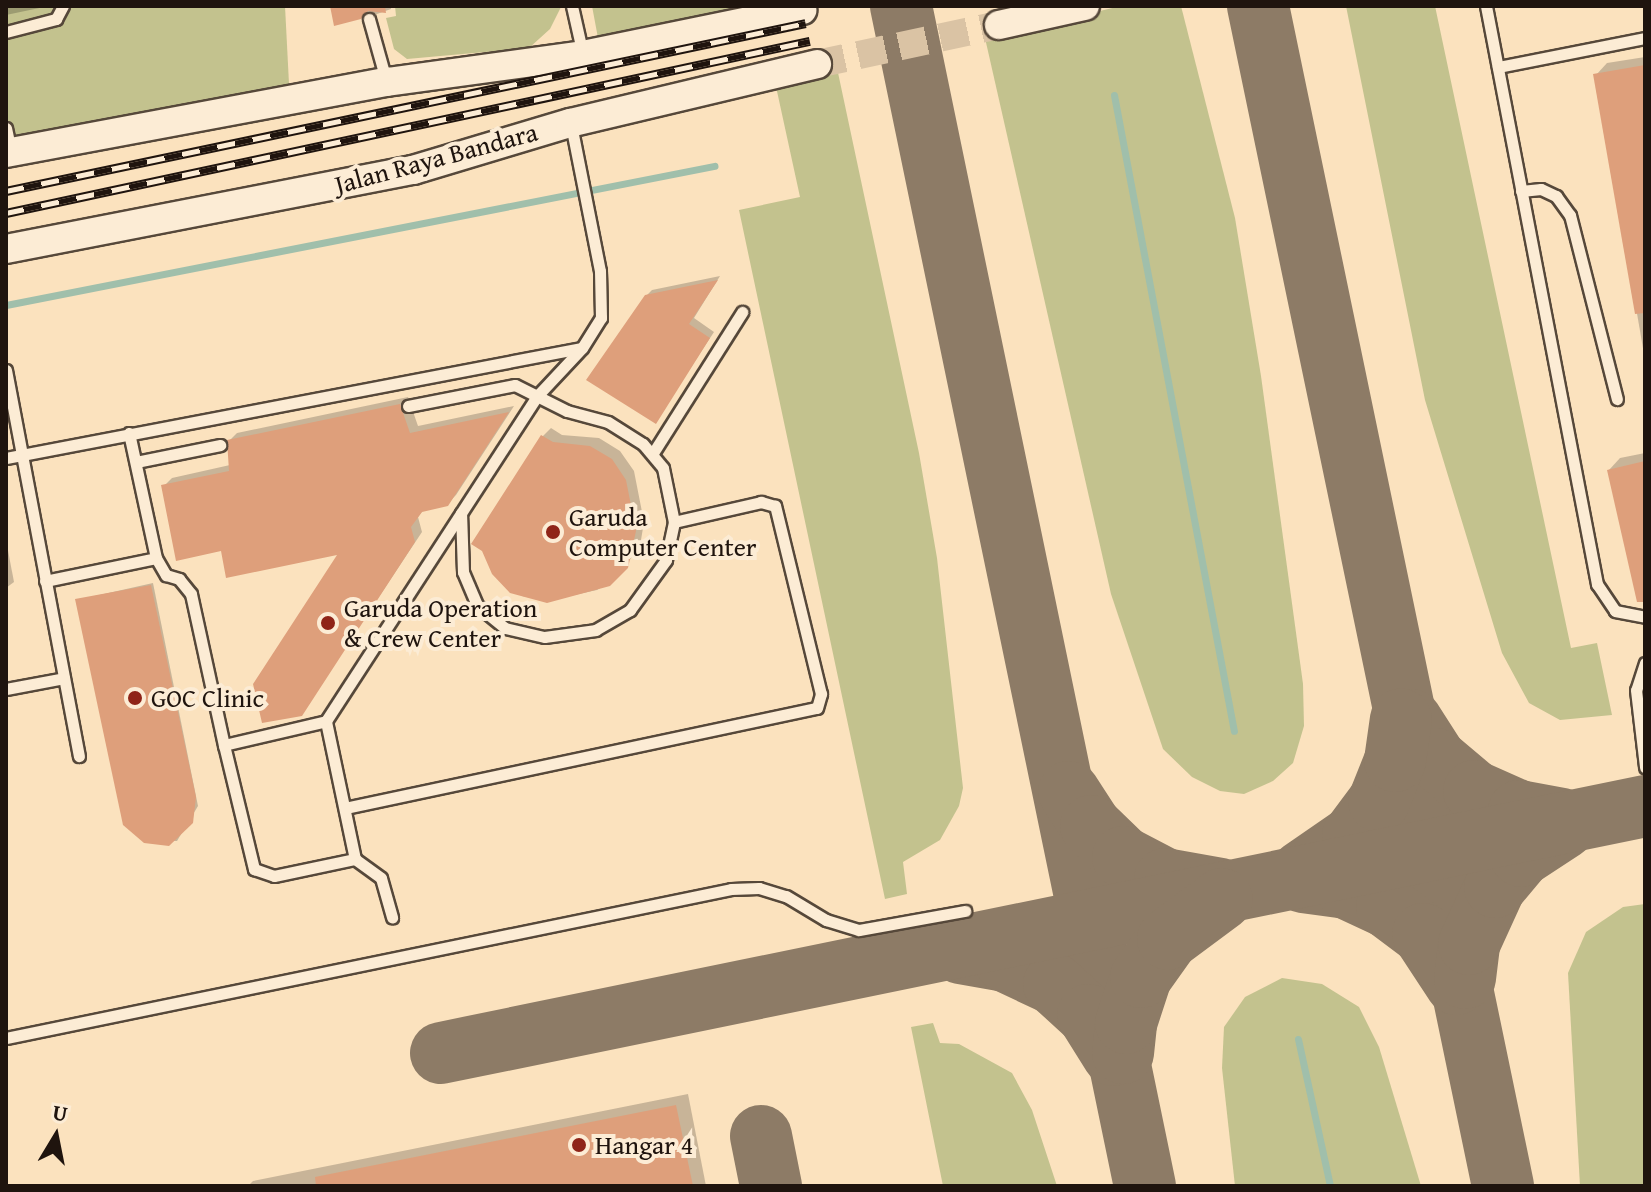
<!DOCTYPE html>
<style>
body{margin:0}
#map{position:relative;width:1651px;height:1192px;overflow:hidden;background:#fbe2be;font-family:"Gentium Book Plus",serif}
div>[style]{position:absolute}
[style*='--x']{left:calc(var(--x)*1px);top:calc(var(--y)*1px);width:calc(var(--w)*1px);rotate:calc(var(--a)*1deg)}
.green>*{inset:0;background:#c3c28e}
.shadow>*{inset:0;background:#0003}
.stream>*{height:7px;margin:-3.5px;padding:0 3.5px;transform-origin:3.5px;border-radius:3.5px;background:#a0bfab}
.taxiway>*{height:62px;margin:-31px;padding:0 31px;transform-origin:31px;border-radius:31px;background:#8d7b66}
.building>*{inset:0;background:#de9f7b}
.tertiary-tunnel>*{height:28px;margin-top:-14px;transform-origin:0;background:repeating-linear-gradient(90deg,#dac3a4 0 28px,transparent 0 42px)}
.roads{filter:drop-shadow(2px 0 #56483a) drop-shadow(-2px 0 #56483a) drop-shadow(0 2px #56483a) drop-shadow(0 -2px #56483a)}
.service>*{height:11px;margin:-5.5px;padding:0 5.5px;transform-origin:5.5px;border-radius:5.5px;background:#fcecd5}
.tertiary>*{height:28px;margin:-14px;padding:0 14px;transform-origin:14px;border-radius:14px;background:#fcecd5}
.rail>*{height:9px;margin-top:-4.5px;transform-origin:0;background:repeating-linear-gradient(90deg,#fcecd5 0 18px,#1f140e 0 36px);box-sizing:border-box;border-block:2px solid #1f140e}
.dots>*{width:22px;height:22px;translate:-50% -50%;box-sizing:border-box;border:4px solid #fcecd5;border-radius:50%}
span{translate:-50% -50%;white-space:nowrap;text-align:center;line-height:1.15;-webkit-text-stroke:8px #fcecd5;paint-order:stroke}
.street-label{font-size:26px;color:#1f140e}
.poi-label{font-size:26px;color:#1f140e}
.left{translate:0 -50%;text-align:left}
.frame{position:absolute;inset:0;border:8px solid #1f140e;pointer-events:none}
.north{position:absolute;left:16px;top:1096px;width:80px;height:80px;-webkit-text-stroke:6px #fcecd5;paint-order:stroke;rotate:10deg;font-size:22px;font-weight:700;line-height:32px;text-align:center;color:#1f140e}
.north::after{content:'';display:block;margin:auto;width:28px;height:36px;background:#1f140e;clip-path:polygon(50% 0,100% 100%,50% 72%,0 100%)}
</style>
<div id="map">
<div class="green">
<i style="clip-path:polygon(6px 6px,285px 6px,289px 84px,6px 142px)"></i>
<i style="clip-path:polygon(395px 6px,561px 6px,561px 7px,550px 29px,529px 48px,407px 59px,394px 49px,386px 18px,396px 16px)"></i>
<i style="clip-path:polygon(592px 6px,790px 6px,598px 38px)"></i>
<i style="clip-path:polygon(1121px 6px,1181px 6px,1235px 218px,1261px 376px,1303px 684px,1304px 726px,1293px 763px,1273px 781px,1244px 794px,1220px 791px,1192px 777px,1163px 749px,1111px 594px,985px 38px)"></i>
<i style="clip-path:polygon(1346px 6px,1435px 6px,1571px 648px,1597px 643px,1612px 715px,1560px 720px,1529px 703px,1502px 653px,1425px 400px)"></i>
<i style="clip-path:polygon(837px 68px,919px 453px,937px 558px,963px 788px,959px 806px,940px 840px,903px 862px,907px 894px,885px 899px,739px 210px,800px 197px,775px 82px)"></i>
<i style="clip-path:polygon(1645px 904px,1645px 1186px,1580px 1186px,1568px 973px,1586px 932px,1623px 907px)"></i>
<i style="clip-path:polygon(1282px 978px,1322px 984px,1359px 1007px,1379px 1047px,1421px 1186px,1235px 1186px,1222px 1068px,1224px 1027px,1245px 997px)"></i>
<i style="clip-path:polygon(933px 1023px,940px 1043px,959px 1044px,1012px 1073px,1032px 1110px,1057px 1186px,943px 1186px,911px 1027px)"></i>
</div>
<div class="shadow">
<i style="clip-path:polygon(6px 6px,49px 6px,6px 15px)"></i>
<i style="clip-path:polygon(332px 6px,391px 6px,391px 9px,377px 14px)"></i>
<i style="clip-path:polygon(1645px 57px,1645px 360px,1596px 75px,1607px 63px)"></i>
<i style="clip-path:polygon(720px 276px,694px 318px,714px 332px,655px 422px,646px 296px,652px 290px)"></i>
<i style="clip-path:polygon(408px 397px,418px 426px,514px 406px,456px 495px,447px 504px,424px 509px,418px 517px,422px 532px,301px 714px,341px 552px,222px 549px,164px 486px,172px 478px,230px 465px,229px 441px,237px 433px)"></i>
<i style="clip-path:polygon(551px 428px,562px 435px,599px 438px,620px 451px,634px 471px,644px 522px,640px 546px,618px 576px,597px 590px,547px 601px,522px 596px,501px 582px,543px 436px)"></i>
<i style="clip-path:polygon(1645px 453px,1645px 589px,1609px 470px,1620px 458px)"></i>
<i style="clip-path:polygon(6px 540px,14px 582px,6px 588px)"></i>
<i style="clip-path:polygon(153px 583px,198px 806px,177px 841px,145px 841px,124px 824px,77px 600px)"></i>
<i style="clip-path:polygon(688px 1094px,706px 1186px,248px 1186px,253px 1181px)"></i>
</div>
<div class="stream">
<i style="--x:1114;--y:95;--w:647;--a:79.32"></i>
<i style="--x:6;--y:305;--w:722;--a:-11.11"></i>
<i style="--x:1298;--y:1039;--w:150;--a:77.7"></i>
</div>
<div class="taxiway">
<i style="--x:901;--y:6;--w:1205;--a:78.32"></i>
<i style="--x:1258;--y:6;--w:1205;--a:78.27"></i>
<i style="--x:1411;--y:720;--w:46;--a:57.3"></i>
<i style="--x:1436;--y:759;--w:50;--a:40.1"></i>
<i style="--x:1474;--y:791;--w:49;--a:24"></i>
<i style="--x:1519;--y:811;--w:44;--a:10.5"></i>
<i style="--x:1069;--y:792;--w:40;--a:57.1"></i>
<i style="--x:1091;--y:826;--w:45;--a:44.1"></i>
<i style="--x:1123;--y:857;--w:47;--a:27.6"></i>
<i style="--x:1165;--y:879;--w:57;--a:10.1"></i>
<i style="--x:1301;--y:872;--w:63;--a:-34.7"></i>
<i style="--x:1353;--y:836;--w:44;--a:-53.4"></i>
<i style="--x:1379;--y:801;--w:43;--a:-68.2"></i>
<i style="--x:1395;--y:761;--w:42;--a:-81.9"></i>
<i style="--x:1303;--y:882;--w:43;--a:7.9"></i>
<i style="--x:1346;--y:888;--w:45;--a:24.9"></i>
<i style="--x:1387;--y:907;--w:45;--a:36.9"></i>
<i style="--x:1423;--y:934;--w:60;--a:56.6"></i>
<i style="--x:960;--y:953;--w:46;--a:10.1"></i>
<i style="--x:1005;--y:961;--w:54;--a:25.1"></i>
<i style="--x:1054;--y:984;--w:46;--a:42.4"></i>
<i style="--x:1088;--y:1015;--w:47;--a:58"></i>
<i style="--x:1465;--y:978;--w:34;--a:-83"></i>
<i style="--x:1469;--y:944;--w:63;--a:-65.5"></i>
<i style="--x:1495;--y:887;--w:40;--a:-50"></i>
<i style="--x:1521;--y:856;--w:51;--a:-33.1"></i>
<i style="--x:441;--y:1053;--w:1229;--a:-11.59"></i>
<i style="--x:1123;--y:1053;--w:30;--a:-84"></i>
<i style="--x:1126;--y:1023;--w:48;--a:-71.9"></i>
<i style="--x:1141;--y:977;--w:47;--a:-54.6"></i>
<i style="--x:1168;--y:939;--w:67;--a:-36.5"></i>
<i style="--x:761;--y:1136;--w:51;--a:78.7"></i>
</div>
<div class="building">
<i style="clip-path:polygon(330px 6px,385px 6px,386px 13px,368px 11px,361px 19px,334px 26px)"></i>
<i style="clip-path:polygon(1645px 65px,1645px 313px,1635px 314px,1593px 74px)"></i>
<i style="clip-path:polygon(718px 280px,689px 324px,710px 338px,656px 424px,586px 380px,645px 295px)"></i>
<i style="clip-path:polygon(400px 404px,410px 433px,509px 412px,448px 506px,422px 512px,411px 527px,415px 542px,302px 716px,262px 723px,253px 684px,337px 555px,226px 578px,221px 551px,176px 561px,161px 485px,229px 471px,227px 440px)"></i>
<i style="clip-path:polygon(541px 435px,553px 442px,590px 446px,612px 459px,626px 480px,636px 531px,628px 568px,610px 586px,547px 603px,510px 593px,492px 574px,482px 551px,471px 544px)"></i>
<i style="clip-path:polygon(1645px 461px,1645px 602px,1637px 602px,1607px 470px)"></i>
<i style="clip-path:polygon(151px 585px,196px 797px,193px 823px,169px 846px,144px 843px,123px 825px,75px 599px)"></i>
<i style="clip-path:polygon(676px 1105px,693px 1186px,316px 1186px,315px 1177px)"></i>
</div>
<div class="tertiary-tunnel">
<i style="--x:817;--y:64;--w:186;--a:-12.1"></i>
</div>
<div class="roads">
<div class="service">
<i style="--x:572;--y:6;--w:50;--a:77.3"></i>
<i style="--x:1486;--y:6;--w:589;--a:79.13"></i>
<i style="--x:1597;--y:584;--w:32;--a:56"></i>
<i style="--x:1615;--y:611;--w:31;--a:11"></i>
<i style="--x:369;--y:19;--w:63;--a:74.4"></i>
<i style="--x:6;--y:32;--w:52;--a:-14.6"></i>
<i style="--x:56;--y:19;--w:15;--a:-62"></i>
<i style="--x:1498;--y:67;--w:150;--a:-11.2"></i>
<i style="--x:6;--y:128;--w:24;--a:78"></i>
<i style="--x:1521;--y:191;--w:20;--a:-6"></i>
<i style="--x:1541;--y:189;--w:17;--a:25"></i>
<i style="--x:1556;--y:196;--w:24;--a:54"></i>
<i style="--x:1570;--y:215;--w:190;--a:75.7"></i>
<i style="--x:6;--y:370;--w:393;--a:79.3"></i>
<i style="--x:408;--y:406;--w:109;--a:-11.1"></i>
<i style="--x:515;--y:385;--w:58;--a:26.6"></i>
<i style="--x:567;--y:411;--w:42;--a:15"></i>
<i style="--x:608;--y:422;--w:41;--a:32.2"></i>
<i style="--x:643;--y:444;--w:31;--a:50"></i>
<i style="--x:663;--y:468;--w:55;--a:78.5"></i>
<i style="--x:674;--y:522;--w:39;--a:102"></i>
<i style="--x:666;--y:560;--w:62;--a:125.8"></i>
<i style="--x:630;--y:610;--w:39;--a:150"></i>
<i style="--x:596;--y:630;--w:52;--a:172.3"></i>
<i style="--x:544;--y:637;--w:40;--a:-167"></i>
<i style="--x:505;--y:628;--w:36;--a:-141"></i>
<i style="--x:477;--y:605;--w:36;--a:-113"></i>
<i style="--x:463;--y:572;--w:59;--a:-91.9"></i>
<i style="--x:129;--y:433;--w:128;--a:77.8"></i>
<i style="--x:653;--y:453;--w:167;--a:-57.7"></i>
<i style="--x:6;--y:458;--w:585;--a:-10.83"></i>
<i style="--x:136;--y:462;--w:86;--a:-11.4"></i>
<i style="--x:45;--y:581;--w:113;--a:-11.7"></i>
<i style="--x:156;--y:558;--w:20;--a:60"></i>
<i style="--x:166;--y:575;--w:14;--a:17"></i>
<i style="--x:179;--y:579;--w:19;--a:51"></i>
<i style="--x:191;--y:594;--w:155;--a:77.7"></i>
<i style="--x:224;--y:745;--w:105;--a:-13.2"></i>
<i style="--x:326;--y:721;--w:389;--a:-57"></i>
<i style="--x:538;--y:395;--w:64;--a:-46.9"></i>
<i style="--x:582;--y:348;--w:36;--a:-58"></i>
<i style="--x:601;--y:318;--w:47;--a:-91.2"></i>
<i style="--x:600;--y:271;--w:149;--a:-101.2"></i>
<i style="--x:1645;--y:663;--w:28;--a:108"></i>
<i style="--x:1636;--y:690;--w:78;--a:83.3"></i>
<i style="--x:6;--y:689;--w:59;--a:-10.7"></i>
<i style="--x:224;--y:745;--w:128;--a:76.4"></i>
<i style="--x:254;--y:869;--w:21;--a:19"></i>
<i style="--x:274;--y:876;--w:83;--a:-11.9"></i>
<i style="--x:355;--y:859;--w:141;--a:-101.9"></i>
<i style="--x:345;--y:808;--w:482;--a:-12"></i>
<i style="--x:817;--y:708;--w:15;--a:-74"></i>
<i style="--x:821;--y:694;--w:194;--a:-103.7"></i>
<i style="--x:775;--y:506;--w:15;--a:-164"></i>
<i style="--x:761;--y:502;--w:89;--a:167.1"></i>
<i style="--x:355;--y:859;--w:32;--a:36"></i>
<i style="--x:381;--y:878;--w:41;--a:74.2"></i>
<i style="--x:6;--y:1038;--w:740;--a:-11.61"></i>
<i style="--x:731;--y:889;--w:28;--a:-2"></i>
<i style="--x:759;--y:888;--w:28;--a:17"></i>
<i style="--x:786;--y:896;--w:47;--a:31"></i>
<i style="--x:826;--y:920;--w:34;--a:17"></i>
<i style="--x:859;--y:930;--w:108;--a:-10.2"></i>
</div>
<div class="tertiary">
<i style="--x:999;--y:25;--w:88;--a:-12.5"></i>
<i style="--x:6;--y:153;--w:388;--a:-10.6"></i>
<i style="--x:387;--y:82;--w:198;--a:-7.8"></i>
<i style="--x:583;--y:55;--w:224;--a:-11.6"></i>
<i style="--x:6;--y:249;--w:415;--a:-11"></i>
<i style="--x:413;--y:170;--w:164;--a:-16.7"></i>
<i style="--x:570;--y:123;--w:254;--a:-13.4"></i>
</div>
</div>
<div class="rail">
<i style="--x:6;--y:191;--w:817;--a:-11.86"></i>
<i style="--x:6;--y:213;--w:822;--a:-12.08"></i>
</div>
<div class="dots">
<i style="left:553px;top:532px;background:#8f2418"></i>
<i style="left:328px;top:623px;background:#8f2418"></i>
<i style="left:135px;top:698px;background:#8f2418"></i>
<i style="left:579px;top:1145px;background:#8f2418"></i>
</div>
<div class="street-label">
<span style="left:436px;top:158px;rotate:-15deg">Jalan Raya Bandara</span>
</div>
<div class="poi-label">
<span class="left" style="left:569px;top:532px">Garuda<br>Computer Center</span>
<span class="left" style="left:344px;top:623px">Garuda Operation<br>&amp; Crew Center</span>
<span class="left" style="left:151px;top:698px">GOC Clinic</span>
<span class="left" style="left:595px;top:1145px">Hangar 4</span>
</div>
<div class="frame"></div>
<div class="north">U</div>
</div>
